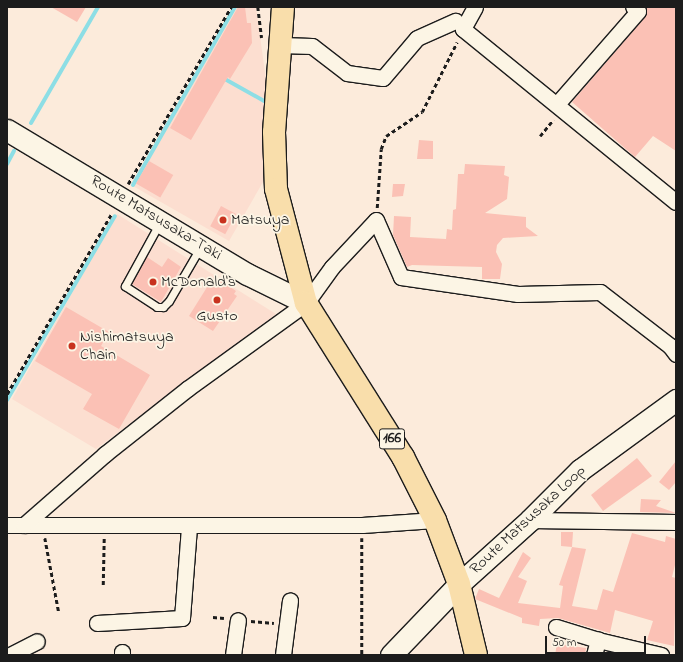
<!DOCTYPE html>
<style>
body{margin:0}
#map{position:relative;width:683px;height:662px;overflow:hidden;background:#fcebdb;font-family:"Indie Flower",sans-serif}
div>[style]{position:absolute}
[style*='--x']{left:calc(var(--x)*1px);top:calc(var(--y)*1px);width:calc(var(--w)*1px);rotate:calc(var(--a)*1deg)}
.built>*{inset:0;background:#fcded0}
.stream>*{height:4px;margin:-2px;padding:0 2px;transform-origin:2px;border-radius:2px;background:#8ddee5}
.building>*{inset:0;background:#fbc1b5;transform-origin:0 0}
.path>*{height:2.5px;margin-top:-1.25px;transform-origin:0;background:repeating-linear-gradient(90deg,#1c1c1c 0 4px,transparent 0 7px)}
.roads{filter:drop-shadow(1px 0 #1c1c1c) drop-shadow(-1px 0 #1c1c1c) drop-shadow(0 1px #1c1c1c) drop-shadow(0 -1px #1c1c1c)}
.lane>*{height:7px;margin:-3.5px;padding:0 3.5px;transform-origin:3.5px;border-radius:3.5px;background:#fcf5e5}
.street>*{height:15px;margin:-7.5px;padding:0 7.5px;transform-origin:7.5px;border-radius:7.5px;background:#fcf5e5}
.secondary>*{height:21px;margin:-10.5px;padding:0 10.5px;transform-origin:10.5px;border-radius:10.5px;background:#fcf5e5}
.highway>*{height:22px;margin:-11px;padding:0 11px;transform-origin:11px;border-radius:11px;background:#f9deab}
.dots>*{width:11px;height:11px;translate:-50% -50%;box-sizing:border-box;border:2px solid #fcf5e5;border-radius:50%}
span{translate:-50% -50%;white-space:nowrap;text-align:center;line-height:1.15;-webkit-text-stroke:3.5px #fcf5e5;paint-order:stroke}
.shield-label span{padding:1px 3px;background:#fcf5e5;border:1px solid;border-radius:3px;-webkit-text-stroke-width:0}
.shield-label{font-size:15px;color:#1c1c1c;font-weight:700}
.street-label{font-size:16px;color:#1c1c1c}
.poi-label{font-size:16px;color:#1c1c1c}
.left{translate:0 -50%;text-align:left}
.frame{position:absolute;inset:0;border:8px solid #1c1c1c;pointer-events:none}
.scale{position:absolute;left:545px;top:636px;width:101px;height:18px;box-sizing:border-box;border:2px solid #1c1c1c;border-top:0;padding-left:5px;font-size:12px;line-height:14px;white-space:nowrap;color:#1c1c1c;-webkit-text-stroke:3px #fcf5e5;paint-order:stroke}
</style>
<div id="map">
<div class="built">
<i style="clip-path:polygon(237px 7px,256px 7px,267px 87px,263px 182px,229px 241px,133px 186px)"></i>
<i style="clip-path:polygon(117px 214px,276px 314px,96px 449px,12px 399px)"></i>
</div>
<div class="stream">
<i style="--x:223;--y:78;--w:49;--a:29.2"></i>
<i style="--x:31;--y:123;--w:134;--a:-60"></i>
<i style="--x:7;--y:164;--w:15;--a:-62"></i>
<i style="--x:133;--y:185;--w:205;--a:-60.2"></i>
<i style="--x:7;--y:400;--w:213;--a:-59.6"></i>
</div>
<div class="building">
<i style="clip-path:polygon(51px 7px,86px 7px,77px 22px)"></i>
<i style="clip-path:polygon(238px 7px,245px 7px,247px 23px,251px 23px,252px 43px,230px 79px,228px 77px,191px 140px,170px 128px)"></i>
<i style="clip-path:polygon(646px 7px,676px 7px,676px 151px,653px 136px,635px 157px,572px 102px,645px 17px)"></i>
<i style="clip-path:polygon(419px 140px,433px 141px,433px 159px,417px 159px)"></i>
<i style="left:149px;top:161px;width:28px;height:26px;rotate:30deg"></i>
<i style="clip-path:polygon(465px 164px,505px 166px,504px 175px,509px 177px,507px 199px,485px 213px,526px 217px,526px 227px,538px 236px,503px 238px,497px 245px,496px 252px,502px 264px,500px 279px,482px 279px,482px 267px,412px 265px,407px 267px,393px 235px,394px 216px,411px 217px,410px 237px,446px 239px,447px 229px,452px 230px,453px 210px,456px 209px,458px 174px,464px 174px)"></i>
<i style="clip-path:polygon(393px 184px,405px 184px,403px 196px,392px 197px)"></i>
<i style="left:221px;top:206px;width:17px;height:23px;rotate:28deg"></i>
<i style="clip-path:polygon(147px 257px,162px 267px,168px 258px,181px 267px,161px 302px,132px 284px)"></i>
<i style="clip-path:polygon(214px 276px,236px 291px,234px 294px,237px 296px,213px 331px,189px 316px)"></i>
<i style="clip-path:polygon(66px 307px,109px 332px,101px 346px,150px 375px,119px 429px,83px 409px,92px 394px,35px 361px)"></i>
<i style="clip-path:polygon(637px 458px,652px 476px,603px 511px,591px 495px)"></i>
<i style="clip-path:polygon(676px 461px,676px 482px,669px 490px,659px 482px)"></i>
<i style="clip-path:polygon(641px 499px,661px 500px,656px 506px,676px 513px,640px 512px)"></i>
<i style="clip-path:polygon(561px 532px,573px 532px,572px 547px,561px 546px)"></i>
<i style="clip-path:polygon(632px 533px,665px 542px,666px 536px,676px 539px,676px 561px,672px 577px,676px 578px,674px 646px,647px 640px,653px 621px,615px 610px,610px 633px,558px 618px,540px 619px,539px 626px,522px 623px,522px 618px,475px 599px,479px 589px,499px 598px,523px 552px,531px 558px,518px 577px,527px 581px,518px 603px,560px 608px,563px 586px,559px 585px,572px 547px,586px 549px,572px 606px,597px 610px,603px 589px,613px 592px)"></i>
<i style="clip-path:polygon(557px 644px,586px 648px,585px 655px,555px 655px)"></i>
</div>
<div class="path">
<i style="--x:258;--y:7;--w:31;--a:83"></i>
<i style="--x:540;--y:136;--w:21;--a:-51"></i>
<i style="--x:128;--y:184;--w:205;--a:-59.8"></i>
<i style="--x:377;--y:208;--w:59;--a:-86.1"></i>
<i style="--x:381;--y:149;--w:14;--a:-69"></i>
<i style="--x:386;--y:136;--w:43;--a:-33.7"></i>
<i style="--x:422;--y:112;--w:78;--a:-63.4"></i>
<i style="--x:7;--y:394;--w:209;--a:-59.9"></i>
<i style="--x:45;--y:538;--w:76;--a:79.4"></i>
<i style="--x:362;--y:538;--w:117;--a:90"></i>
<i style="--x:103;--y:585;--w:47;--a:-88.8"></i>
<i style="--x:213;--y:617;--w:11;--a:5"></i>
<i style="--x:251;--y:621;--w:23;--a:5"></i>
</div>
<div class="roads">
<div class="lane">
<i style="--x:159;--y:224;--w:71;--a:118.7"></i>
<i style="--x:125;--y:286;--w:38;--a:33"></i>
<i style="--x:157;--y:307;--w:6;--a:0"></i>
<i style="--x:163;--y:307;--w:8;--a:-45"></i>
<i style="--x:169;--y:301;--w:61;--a:-59.7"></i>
</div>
<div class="street">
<i style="--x:475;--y:7;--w:25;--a:119"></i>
<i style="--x:463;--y:29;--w:274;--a:39.1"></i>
<i style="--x:280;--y:45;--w:32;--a:2"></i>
<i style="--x:312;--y:46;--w:44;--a:37.6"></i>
<i style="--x:347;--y:73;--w:36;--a:8"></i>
<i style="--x:383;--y:78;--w:52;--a:-49.6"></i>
<i style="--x:417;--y:38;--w:42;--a:-24.1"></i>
<i style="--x:557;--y:104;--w:123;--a:-48.9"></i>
<i style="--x:638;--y:11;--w:6;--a:-141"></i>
<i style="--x:530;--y:520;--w:146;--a:0.8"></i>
<i style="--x:7;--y:525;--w:355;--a:0"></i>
<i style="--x:362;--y:525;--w:73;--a:-3.9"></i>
<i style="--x:24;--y:525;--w:108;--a:-41.2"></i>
<i style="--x:105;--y:454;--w:105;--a:-38.4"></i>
<i style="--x:187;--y:389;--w:147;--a:-35.9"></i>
<i style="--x:306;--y:303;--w:44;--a:-54.2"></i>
<i style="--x:332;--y:267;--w:64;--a:-46.9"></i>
<i style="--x:376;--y:220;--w:62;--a:66.3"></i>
<i style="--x:401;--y:277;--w:118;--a:8.3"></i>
<i style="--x:518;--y:294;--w:82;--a:-1.4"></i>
<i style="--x:600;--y:292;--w:88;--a:37.6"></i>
<i style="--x:670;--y:346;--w:10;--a:53"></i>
<i style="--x:97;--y:623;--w:85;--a:-3.4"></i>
<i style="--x:182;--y:618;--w:92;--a:-85.6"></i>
<i style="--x:556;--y:627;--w:44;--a:17.2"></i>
<i style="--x:122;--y:652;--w:3;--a:90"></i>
<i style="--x:10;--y:655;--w:30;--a:-27"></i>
<i style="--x:233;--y:655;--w:35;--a:-82"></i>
<i style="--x:283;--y:655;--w:55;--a:-82.7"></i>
<i style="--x:594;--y:655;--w:16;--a:-75"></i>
<i style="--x:598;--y:640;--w:65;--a:13.4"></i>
</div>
<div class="secondary">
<i style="--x:7;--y:130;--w:280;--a:31"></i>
<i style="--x:247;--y:274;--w:66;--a:26.2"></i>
<i style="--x:391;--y:655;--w:98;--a:-46.2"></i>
<i style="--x:459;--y:584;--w:96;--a:-42"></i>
<i style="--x:530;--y:520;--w:71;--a:-45"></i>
<i style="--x:580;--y:470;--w:119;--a:-36.1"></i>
</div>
<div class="highway">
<i style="--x:283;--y:7;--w:125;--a:94.1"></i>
<i style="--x:274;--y:132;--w:57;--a:88"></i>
<i style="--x:276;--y:189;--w:118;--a:75.3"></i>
<i style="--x:306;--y:303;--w:182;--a:57.8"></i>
<i style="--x:403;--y:457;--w:71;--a:63.1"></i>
<i style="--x:435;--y:520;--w:68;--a:69.4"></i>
<i style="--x:459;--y:584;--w:73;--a:76.5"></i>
</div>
</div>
<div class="dots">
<i style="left:223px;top:220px;background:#c8321e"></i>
<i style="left:153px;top:282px;background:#c8321e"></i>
<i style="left:217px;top:300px;background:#c8321e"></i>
<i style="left:72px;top:346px;background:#c8321e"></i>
</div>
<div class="shield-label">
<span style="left:392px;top:439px">166</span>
</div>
<div class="street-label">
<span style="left:156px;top:218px;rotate:31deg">Route Matsusaka-Taki</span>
<span style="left:528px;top:520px;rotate:-43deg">Route Matsusaka Loop</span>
</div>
<div class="poi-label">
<span class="left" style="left:231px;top:220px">Matsuya</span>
<span class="left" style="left:161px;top:282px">McDonald's</span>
<span style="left:217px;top:316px">Gusto</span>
<span class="left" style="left:80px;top:346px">Nishimatsuya<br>Chain</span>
</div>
<div class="frame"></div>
<div class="scale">50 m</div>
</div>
